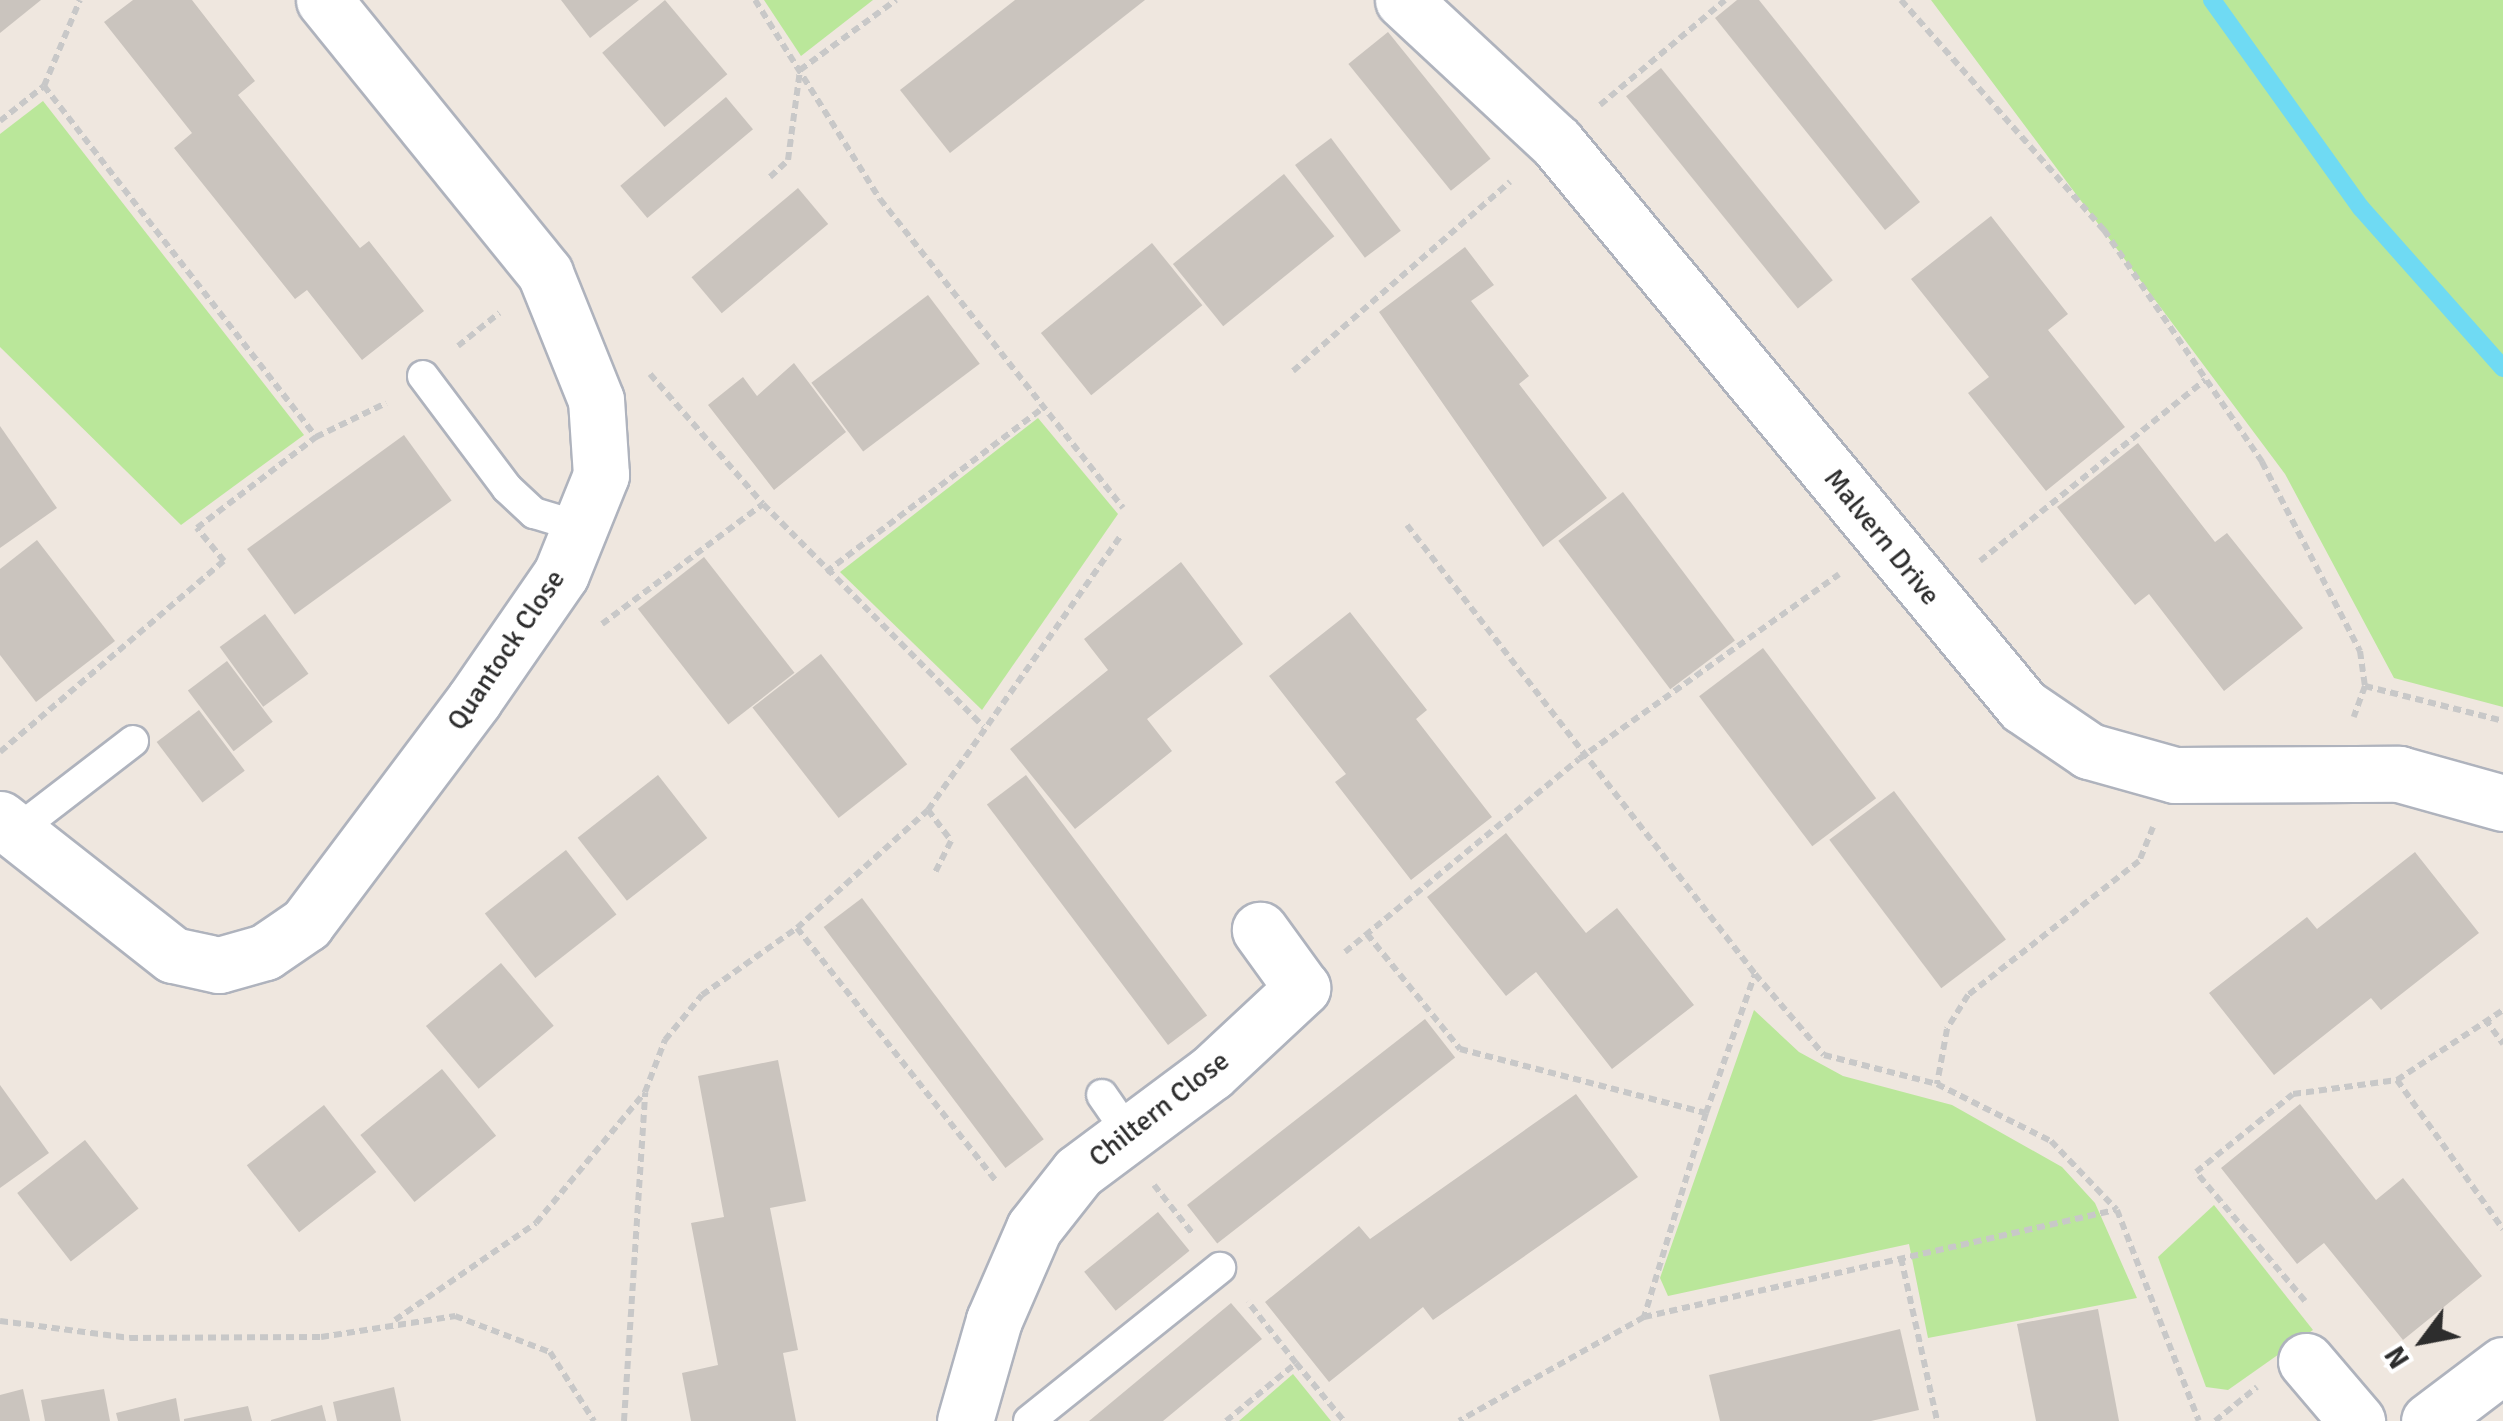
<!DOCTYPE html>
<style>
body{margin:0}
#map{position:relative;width:2503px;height:1421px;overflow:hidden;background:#efe7df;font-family:Signika,sans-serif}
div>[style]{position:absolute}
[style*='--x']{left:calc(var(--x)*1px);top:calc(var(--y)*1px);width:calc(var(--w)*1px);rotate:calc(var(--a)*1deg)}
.green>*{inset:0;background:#bae79a}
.stream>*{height:18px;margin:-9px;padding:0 9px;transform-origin:9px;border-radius:9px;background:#6fdaf3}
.building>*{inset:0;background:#cac4be;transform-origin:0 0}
.path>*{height:6px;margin-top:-3px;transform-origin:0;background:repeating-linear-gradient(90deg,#c8c8c8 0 8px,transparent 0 13px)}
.roads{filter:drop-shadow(2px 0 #afb3bd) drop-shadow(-2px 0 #afb3bd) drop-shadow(0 2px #afb3bd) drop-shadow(0 -2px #afb3bd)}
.service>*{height:30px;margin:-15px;padding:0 15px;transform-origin:15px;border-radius:15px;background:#fff}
.minor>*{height:55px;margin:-27.5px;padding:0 27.5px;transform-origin:27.5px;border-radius:27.5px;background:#fff}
span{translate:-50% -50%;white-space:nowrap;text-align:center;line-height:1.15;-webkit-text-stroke:8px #fff;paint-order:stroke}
.street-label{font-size:28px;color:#2d2d2d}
.north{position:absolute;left:2373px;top:1291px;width:100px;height:100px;-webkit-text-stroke:8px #fff;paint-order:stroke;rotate:238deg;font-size:28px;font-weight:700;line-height:40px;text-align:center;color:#2d2d2d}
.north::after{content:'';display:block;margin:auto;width:35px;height:45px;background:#2d2d2d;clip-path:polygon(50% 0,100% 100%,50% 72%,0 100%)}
</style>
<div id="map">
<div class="green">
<i style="clip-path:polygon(764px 0,873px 0,801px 56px)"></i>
<i style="clip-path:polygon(1931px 0,2503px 0,2503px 707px,2394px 678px,2285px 474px)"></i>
<i style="clip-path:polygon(43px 101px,304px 435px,181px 525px,0 347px,0 134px)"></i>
<i style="clip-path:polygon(1038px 418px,1118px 514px,982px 710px,840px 572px)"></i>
<i style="clip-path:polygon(1754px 1010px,1799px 1052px,1843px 1076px,1952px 1105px,2062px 1167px,2095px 1203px,2137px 1298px,1928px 1338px,1909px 1244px,1668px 1296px,1660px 1278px)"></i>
<i style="clip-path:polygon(2214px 1205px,2313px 1330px,2228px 1390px,2206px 1387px,2158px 1257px)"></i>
<i style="clip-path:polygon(1293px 1374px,1331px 1421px,1239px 1421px)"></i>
</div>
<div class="stream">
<i style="--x:2212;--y:0;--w:256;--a:54.4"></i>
<i style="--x:2361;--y:208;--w:214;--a:48.4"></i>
</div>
<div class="building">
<i style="clip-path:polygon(0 0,41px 0,0 33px)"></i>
<i style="clip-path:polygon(133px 0,192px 0,255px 81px,238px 95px,360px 248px,369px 241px,424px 311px,362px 360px,307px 290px,295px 299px,174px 148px,192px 133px,104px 22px)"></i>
<i style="clip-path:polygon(561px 0,639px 0,590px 38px)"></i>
<i style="left:665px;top:0;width:97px;height:82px;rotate:50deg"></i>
<i style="clip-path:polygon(1015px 0,1145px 0,950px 153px,900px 90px)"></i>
<i style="clip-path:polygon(1737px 0,1759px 0,1920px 202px,1885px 230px,1715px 18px)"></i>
<i style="left:1388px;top:32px;width:163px;height:51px;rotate:51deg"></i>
<i style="left:1661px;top:68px;width:273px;height:45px;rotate:51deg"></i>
<i style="left:726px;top:97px;width:42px;height:138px;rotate:50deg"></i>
<i style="left:1331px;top:138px;width:116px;height:45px;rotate:53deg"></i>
<i style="left:1284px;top:174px;width:80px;height:143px;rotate:51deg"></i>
<i style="left:798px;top:188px;width:47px;height:139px;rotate:50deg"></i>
<i style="clip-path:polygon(1991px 216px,2068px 314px,2048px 330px,2125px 427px,2046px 491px,1968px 393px,1989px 377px,1911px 279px)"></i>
<i style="left:1152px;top:243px;width:80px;height:143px;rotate:51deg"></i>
<i style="clip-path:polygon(1465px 247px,1494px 285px,1471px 301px,1529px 376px,1519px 384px,1607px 498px,1543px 547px,1379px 312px)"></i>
<i style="left:928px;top:295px;width:86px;height:146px;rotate:53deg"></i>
<i style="clip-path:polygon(794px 363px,846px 432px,774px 490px,708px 405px,743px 377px,757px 396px)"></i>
<i style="clip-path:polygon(0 426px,57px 508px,0 548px)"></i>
<i style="left:404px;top:435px;width:81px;height:194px;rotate:54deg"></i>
<i style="clip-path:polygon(2138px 443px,2215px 542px,2227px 533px,2303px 628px,2224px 691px,2149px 594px,2135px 605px,2057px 507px)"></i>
<i style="left:1623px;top:492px;width:186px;height:81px;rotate:53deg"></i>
<i style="clip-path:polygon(37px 540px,115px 641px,36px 702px,0 655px,0 569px)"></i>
<i style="left:704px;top:557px;width:147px;height:84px;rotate:52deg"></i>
<i style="clip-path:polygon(1181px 562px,1243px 644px,1147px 719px,1172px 751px,1075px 829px,1010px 749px,1108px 670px,1084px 639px)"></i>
<i style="clip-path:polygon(1350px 612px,1427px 710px,1416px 719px,1492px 817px,1411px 880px,1335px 782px,1346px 774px,1269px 676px)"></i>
<i style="left:265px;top:614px;width:74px;height:56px;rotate:54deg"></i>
<i style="left:1763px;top:648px;width:188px;height:80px;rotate:53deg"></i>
<i style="left:821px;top:654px;width:140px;height:87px;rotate:52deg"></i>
<i style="left:227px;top:661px;width:76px;height:49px;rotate:53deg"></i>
<i style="left:199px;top:710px;width:76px;height:53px;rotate:53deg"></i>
<i style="left:658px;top:775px;width:80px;height:102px;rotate:52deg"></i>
<i style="left:1026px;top:775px;width:301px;height:49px;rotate:53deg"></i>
<i style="left:1894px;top:791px;width:186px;height:81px;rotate:53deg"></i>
<i style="clip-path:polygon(1506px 833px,1586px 933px,1617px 908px,1694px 1005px,1612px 1069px,1536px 972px,1506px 996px,1427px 897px)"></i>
<i style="left:566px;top:850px;width:82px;height:103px;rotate:52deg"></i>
<i style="clip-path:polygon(2415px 852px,2479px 933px,2381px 1010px,2371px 998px,2274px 1075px,2209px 993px,2307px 917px,2317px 929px)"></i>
<i style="left:862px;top:898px;width:302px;height:48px;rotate:53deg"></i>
<i style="left:501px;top:963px;width:82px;height:98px;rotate:50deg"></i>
<i style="left:1425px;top:1019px;width:49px;height:302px;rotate:52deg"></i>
<i style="clip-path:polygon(778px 1060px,806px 1201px,770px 1208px,798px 1350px,783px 1353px,796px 1421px,691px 1421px,682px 1373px,718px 1365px,691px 1223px,724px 1217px,698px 1076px)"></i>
<i style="left:442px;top:1069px;width:86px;height:105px;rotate:51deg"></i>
<i style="clip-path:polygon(0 1085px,49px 1153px,0 1188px)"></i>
<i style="clip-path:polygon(1576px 1094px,1638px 1177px,1433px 1320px,1423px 1307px,1329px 1382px,1265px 1302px,1359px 1226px,1370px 1239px)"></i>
<i style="clip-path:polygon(2300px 1104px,2376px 1200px,2403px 1178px,2482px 1276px,2403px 1340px,2324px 1243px,2297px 1264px,2221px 1168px)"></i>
<i style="left:324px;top:1105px;width:85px;height:98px;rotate:52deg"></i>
<i style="left:85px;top:1140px;width:87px;height:86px;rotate:52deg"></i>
<i style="left:1158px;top:1212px;width:50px;height:95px;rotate:51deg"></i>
<i style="clip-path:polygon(1231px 1303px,1262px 1339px,1163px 1421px,1089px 1421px)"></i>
<i style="clip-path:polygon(2098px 1309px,2119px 1421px,2036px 1421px,2017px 1324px)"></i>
<i style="clip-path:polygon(1900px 1329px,1919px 1410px,1871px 1421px,1720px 1421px,1709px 1375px)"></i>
<i style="clip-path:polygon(394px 1387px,401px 1421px,337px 1421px,333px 1402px)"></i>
<i style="clip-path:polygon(23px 1389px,30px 1421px,0 1421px,0 1395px)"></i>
<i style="clip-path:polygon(104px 1389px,110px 1421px,45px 1421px,41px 1400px)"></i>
<i style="clip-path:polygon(176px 1398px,180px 1421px,118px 1421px,116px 1413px)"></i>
<i style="clip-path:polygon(322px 1405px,326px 1421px,271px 1421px,271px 1420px)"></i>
<i style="clip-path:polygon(248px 1406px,252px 1421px,184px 1421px,184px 1419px)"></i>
</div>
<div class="path">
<i style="--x:755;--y:0;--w:235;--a:57.9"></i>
<i style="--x:880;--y:199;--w:393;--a:51.8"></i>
<i style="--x:1901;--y:0;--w:307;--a:48.6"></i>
<i style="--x:2104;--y:230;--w:281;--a:55.7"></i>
<i style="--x:2262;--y:462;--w:213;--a:62.6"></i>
<i style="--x:2360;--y:651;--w:35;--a:82"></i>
<i style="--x:2365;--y:686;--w:33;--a:110"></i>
<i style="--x:44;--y:86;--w:93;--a:-67.3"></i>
<i style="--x:1600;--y:105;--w:163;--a:-40"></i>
<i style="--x:0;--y:121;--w:56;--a:-38.5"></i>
<i style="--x:44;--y:86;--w:444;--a:52.2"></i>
<i style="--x:770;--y:177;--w:25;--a:-43"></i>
<i style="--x:788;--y:160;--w:91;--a:-82.4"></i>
<i style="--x:800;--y:70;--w:119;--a:-36.1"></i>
<i style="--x:458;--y:346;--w:53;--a:-38.8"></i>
<i style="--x:1293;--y:371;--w:288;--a:-41.1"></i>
<i style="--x:650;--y:374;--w:172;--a:49"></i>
<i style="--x:1407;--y:525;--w:568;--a:52.22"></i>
<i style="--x:1980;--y:561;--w:289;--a:-38.8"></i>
<i style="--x:826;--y:572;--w:272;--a:-37.1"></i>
<i style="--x:602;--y:624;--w:201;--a:-36.7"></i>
<i style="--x:763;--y:504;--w:313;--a:45.3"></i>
<i style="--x:2365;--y:686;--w:142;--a:14.2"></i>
<i style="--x:0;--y:752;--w:294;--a:-40.5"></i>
<i style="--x:224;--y:561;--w:43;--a:-129.3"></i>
<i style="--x:197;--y:528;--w:150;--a:-37.4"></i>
<i style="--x:316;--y:437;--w:78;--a:-25.9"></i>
<i style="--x:928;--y:810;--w:39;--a:53"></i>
<i style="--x:951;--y:841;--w:36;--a:117"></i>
<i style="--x:2153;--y:827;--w:37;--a:112"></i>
<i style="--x:2139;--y:861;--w:217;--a:141.9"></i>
<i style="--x:1968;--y:995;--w:40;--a:122"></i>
<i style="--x:1947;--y:1029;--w:56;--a:100.3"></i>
<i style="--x:1937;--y:1084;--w:127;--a:26.6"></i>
<i style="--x:2051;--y:1141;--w:95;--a:46.3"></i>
<i style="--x:2117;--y:1210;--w:226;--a:68.8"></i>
<i style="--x:797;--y:928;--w:323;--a:51.8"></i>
<i style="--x:1367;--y:934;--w:148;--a:51"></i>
<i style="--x:1460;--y:1049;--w:254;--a:14.6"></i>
<i style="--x:1706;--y:1113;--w:213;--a:106.9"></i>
<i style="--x:1644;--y:1317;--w:212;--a:150.7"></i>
<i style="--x:1345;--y:952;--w:303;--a:-39.5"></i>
<i style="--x:1579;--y:759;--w:319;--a:-35.4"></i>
<i style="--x:2485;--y:1019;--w:31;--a:54"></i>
<i style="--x:2397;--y:1080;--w:183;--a:54.6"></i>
<i style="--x:1706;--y:1113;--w:147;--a:-70.6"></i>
<i style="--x:1755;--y:974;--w:106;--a:49.6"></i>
<i style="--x:1824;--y:1055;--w:117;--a:14.4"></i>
<i style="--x:1154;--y:1185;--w:63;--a:51.5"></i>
<i style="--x:1901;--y:1258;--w:167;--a:77.5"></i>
<i style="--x:2305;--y:1301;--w:169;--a:-130.2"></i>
<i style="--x:2196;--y:1172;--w:124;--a:-38.8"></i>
<i style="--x:2293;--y:1094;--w:105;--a:-7.7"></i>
<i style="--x:2397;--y:1080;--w:127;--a:-33.4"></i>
<i style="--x:1644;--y:1317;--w:484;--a:-12.8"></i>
<i style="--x:395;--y:1320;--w:171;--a:-34.5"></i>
<i style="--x:536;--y:1223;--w:170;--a:-50.2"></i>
<i style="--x:645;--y:1092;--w:56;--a:-69"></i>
<i style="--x:665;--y:1040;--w:58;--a:-50.6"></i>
<i style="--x:702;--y:995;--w:116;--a:-35.2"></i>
<i style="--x:797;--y:928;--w:176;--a:-42"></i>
<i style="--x:928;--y:810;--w:337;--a:-54.9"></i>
<i style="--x:0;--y:1321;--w:131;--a:7.5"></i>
<i style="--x:130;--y:1338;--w:191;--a:-0.3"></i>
<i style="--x:321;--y:1337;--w:136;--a:-8.9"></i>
<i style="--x:455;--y:1316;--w:102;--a:20.8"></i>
<i style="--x:550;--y:1352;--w:82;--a:57.5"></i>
<i style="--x:1296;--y:1363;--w:75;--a:50.4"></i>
<i style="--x:624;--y:1421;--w:329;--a:-86.3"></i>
<i style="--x:1226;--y:1421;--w:91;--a:-39.6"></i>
<i style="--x:1296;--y:1363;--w:78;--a:-128.2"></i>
<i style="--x:2215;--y:1421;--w:54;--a:-39"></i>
</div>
<div class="roads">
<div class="service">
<i style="--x:423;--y:376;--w:140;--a:53.1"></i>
<i style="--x:507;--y:488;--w:37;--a:43"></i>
<i style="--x:534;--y:513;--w:48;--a:16.9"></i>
<i style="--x:15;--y:832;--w:149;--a:-37.6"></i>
<i style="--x:1102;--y:1095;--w:44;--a:55.2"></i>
<i style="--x:1029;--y:1421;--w:245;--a:-38.7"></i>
</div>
<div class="minor">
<i style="--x:1403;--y:0;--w:209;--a:42.9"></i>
<i style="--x:1556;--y:142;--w:732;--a:50.37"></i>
<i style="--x:2023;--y:706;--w:80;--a:34.3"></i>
<i style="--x:2089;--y:751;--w:89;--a:15.6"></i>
<i style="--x:2175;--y:775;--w:224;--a:-0.3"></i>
<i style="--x:2399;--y:774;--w:108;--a:15.6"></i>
<i style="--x:0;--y:819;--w:220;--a:38.2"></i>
<i style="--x:173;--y:955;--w:47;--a:12.3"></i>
<i style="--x:219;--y:965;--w:48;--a:-15.8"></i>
<i style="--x:265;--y:952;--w:50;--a:-34.3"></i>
<i style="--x:306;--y:924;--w:280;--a:-53.1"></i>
<i style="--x:474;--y:700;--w:153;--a:-55.4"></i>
<i style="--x:561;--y:574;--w:107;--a:-68"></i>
<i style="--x:601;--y:475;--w:75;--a:-93.8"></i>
<i style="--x:596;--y:400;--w:137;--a:-111.9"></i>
<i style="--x:545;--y:273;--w:351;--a:-129"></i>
<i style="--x:2306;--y:1361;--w:79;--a:49.6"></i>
<i style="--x:965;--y:1421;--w:105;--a:-74"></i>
<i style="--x:994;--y:1320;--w:100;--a:-66.5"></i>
<i style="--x:1034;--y:1228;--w:71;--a:-51.8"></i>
<i style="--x:1078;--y:1172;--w:166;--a:-36.7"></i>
<i style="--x:1211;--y:1073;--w:125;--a:-43"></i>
<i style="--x:1302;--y:988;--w:72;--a:-125.9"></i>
<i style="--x:2429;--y:1421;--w:93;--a:-37.1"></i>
</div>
</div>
<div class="street-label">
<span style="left:1882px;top:537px;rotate:51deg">Malvern Drive</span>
<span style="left:506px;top:650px;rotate:-56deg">Quantock Close</span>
<span style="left:1159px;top:1109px;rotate:-38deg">Chiltern Close</span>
</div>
<div class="north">N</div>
</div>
